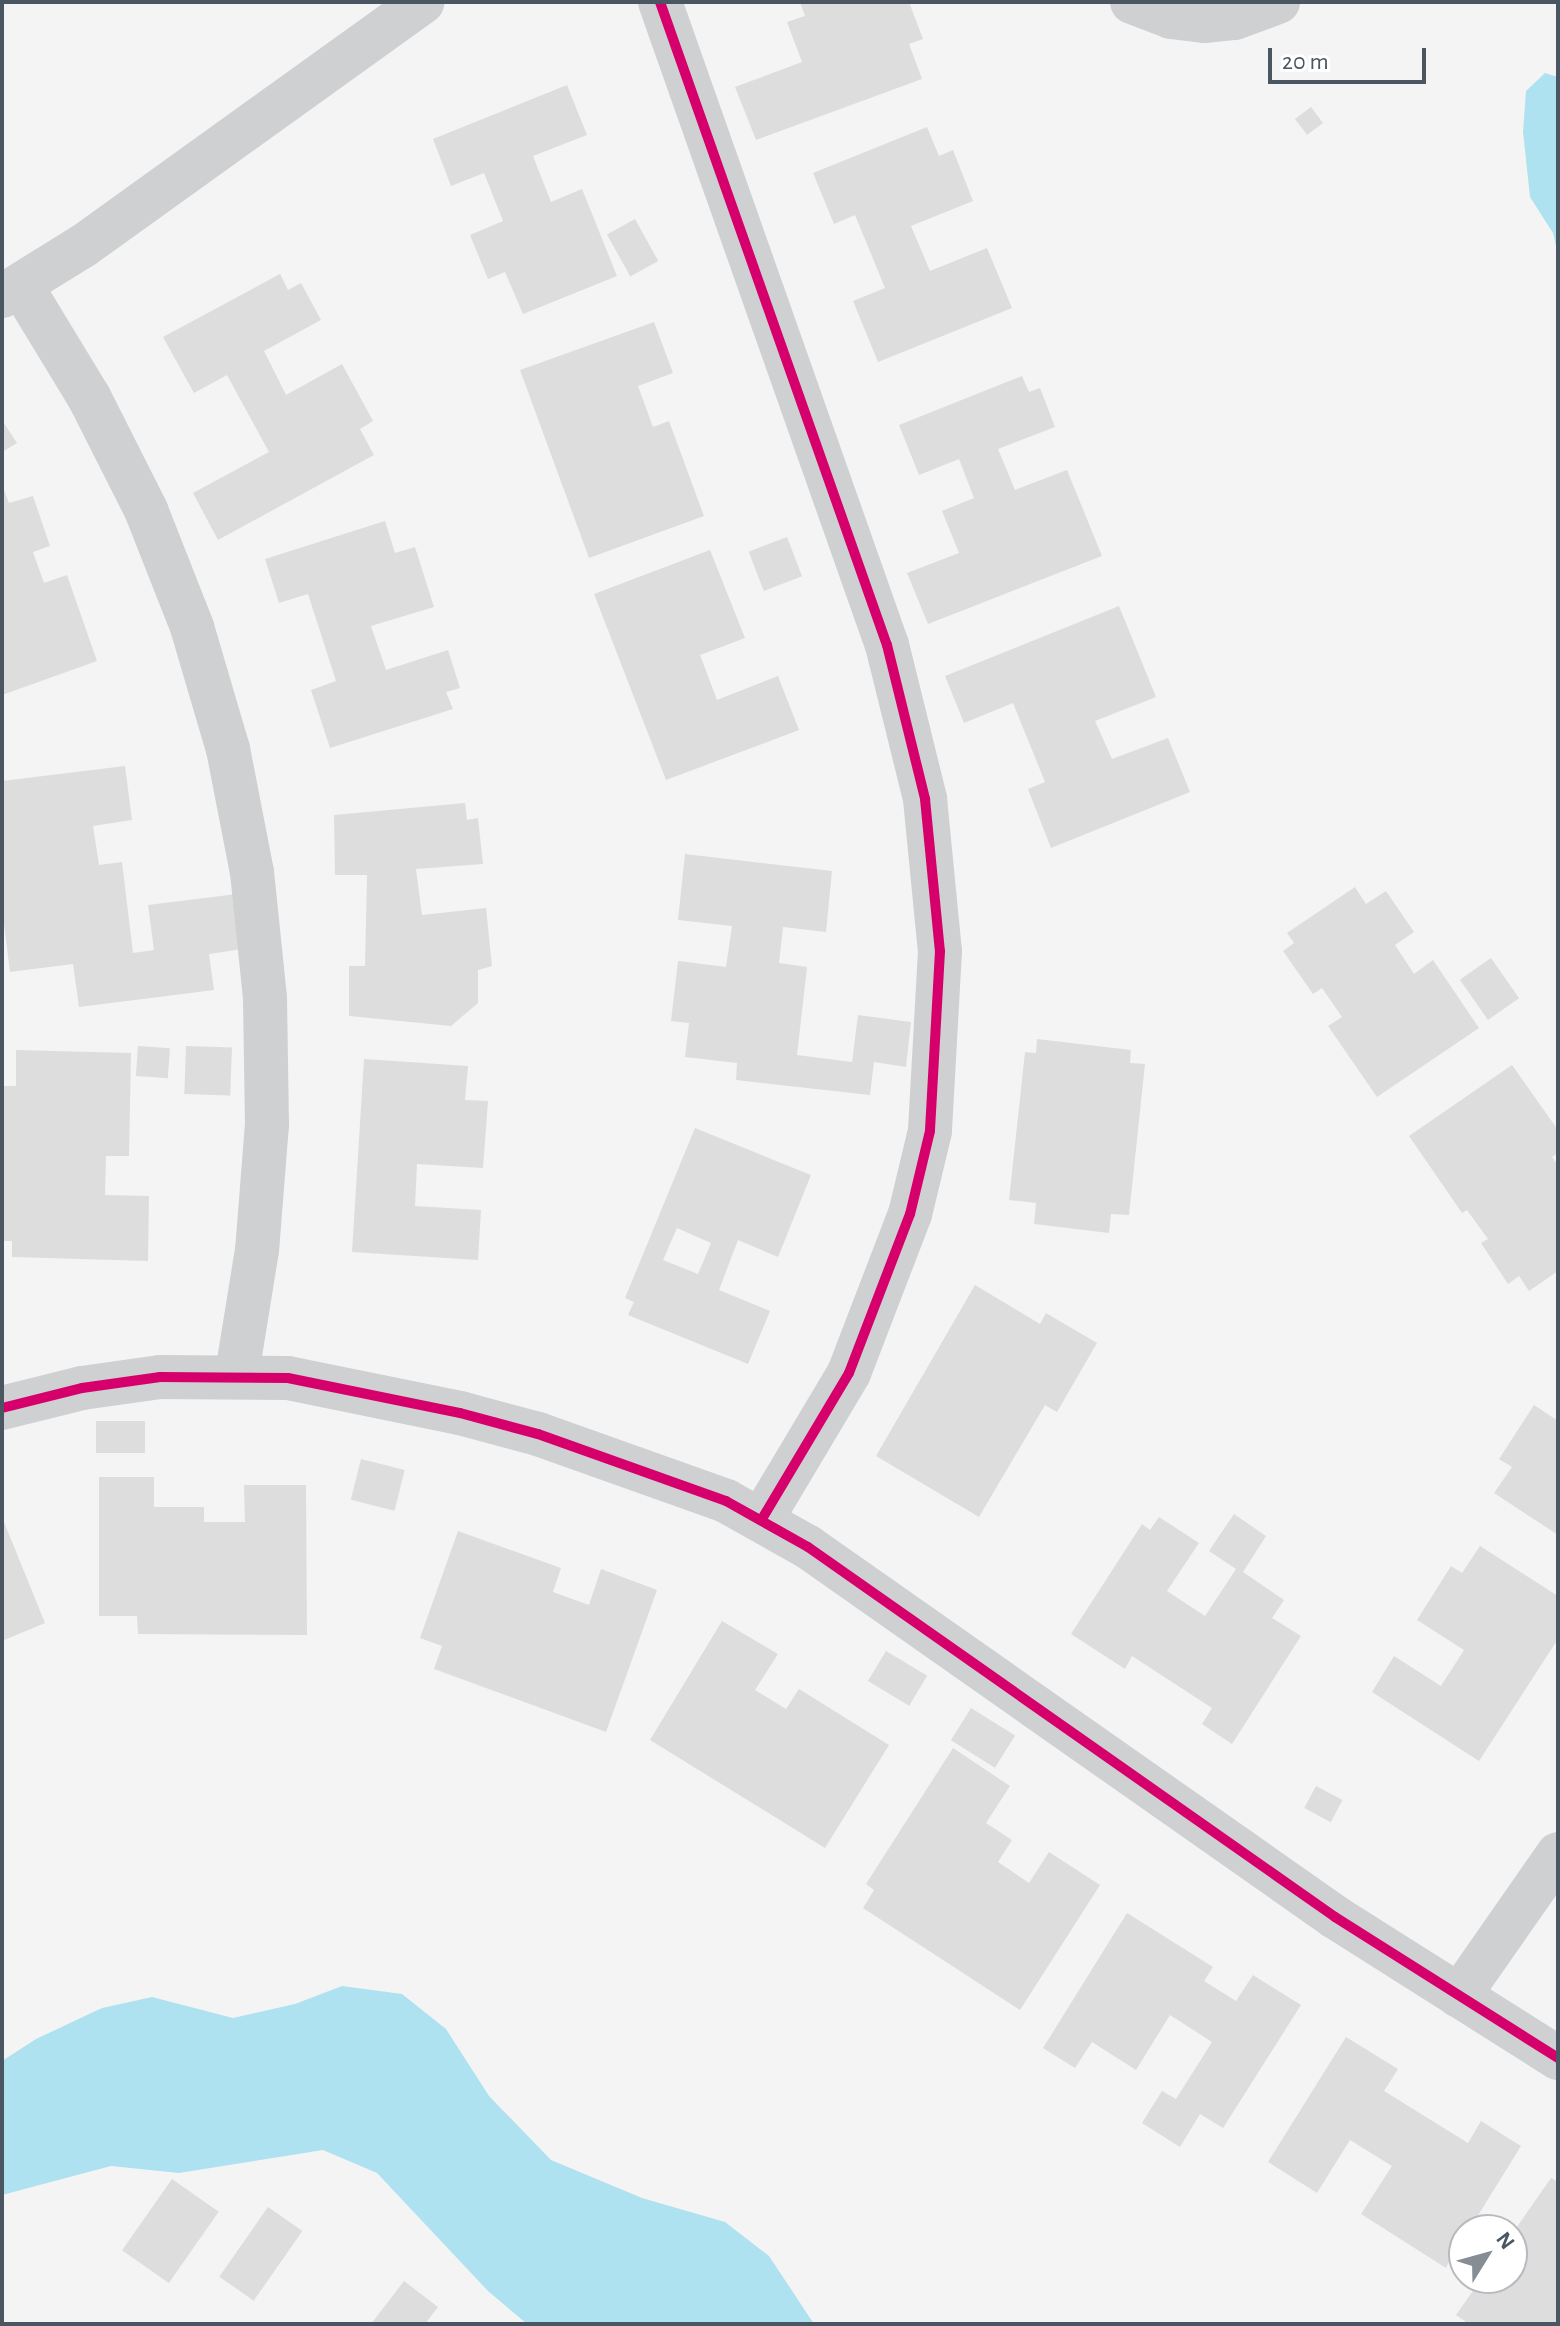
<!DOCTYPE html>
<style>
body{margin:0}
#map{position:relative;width:1560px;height:2326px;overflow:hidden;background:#f4f4f4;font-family:"Alegreya Sans",sans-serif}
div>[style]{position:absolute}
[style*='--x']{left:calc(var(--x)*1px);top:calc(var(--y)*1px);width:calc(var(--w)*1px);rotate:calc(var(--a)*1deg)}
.water>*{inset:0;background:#aee2f0}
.building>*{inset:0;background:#ddddde;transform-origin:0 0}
.street>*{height:44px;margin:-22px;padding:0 22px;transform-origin:22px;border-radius:22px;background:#ced0d2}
.cycleway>*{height:10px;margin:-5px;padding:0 5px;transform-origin:5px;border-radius:5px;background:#d6006c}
span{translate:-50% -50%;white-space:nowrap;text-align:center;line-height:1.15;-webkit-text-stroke:6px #fff;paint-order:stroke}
.frame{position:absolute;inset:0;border:4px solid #4a5661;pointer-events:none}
.north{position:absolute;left:1448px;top:2214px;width:80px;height:80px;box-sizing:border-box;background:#fff;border:2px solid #b7bbc0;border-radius:50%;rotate:53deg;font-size:22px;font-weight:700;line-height:32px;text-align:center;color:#4a5661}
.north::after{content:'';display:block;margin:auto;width:28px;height:36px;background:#868d94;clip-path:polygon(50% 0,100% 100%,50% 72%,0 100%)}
.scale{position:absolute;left:1268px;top:48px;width:158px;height:36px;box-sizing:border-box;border:4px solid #4a5661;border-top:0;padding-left:10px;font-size:24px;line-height:28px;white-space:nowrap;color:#4a5661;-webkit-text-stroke:6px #fff;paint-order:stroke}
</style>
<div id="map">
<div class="water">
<i style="clip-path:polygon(1545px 73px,1558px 77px,1558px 254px,1553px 233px,1530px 197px,1523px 132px,1526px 91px)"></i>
<i style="clip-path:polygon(342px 1986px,402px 1994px,446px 2029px,489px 2096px,551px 2160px,642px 2198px,725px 2222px,769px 2256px,814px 2324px,527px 2324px,488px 2291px,377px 2173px,323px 2150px,179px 2173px,111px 2166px,2px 2195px,2px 2061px,36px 2039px,102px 2008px,152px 1997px,233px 2018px,295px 2004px)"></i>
</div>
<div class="building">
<i style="clip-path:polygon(800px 2px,909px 2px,923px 39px,909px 44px,922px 79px,756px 140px,735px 87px,802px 62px,787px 22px,805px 16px)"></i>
<i style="clip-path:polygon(567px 85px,587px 135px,533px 156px,551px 202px,582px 189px,617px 276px,523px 314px,505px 272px,488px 279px,470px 235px,503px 221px,484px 173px,451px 186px,433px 139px)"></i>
<i style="left:1311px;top:107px;width:20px;height:20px;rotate:53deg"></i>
<i style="clip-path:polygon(927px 127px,939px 156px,953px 150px,973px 201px,911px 226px,930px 271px,987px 248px,1012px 308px,878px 362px,853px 301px,885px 288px,855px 215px,834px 224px,813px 173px)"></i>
<i style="left:635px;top:219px;width:48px;height:32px;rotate:61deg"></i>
<i style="clip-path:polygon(280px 274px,288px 290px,301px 283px,321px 320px,264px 351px,286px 395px,342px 364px,373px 421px,360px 429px,374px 455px,218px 540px,193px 493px,269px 452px,227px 375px,194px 393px,163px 337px)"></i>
<i style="clip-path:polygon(654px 322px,673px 373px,638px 386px,653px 427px,669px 421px,704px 516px,589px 558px,520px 370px)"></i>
<i style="clip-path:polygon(1022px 376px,1029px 392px,1040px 388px,1055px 427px,998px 449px,1015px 490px,1067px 470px,1102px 556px,928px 624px,907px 573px,959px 553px,942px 511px,974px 498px,959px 459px,919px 475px,899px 425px)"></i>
<i style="clip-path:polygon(2px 420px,17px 443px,2px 452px)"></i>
<i style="clip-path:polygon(2px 485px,9px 503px,33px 496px,50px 546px,33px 552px,44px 583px,67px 575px,97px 661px,2px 695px)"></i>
<i style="clip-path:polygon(385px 521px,395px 553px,415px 547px,434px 607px,371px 626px,386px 670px,448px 650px,460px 688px,446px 692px,453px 709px,330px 748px,311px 690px,336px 681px,308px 594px,279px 603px,265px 559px)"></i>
<i style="left:787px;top:537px;width:42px;height:41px;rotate:69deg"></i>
<i style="clip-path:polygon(710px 550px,745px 638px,700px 655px,717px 700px,778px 676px,799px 730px,666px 780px,594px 594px)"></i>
<i style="clip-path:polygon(1119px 606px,1156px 697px,1095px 721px,1112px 759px,1168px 738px,1190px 792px,1051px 848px,1028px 789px,1045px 782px,1013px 703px,964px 723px,945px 676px)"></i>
<i style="clip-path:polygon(125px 766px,132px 820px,93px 826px,99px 865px,122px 862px,133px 953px,154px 950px,148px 905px,237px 894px,243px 949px,209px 954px,214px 990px,79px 1007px,73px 964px,10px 972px,2px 908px,2px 781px)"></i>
<i style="clip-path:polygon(465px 803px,467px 820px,478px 818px,483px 864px,416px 869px,422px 915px,486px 908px,492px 966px,478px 970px,478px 1003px,451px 1026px,349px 1016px,349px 966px,365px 966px,367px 875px,335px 875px,334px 815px)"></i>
<i style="clip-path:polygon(685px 854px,832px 871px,826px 932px,783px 927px,779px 963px,807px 967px,797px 1055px,852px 1062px,858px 1015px,911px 1022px,906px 1067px,874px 1062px,870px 1095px,736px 1080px,737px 1063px,685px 1057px,689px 1023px,671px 1021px,678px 961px,726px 967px,732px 926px,678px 920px)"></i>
<i style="clip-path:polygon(1355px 887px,1366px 904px,1386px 891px,1414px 932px,1395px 945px,1414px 974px,1433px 960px,1479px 1028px,1377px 1097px,1328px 1026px,1342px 1017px,1322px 988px,1313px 994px,1283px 951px,1294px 943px,1287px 933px)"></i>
<i style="left:1491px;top:958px;width:49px;height:38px;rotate:55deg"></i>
<i style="clip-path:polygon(1037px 1039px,1131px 1050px,1130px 1063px,1145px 1064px,1129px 1215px,1111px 1214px,1109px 1233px,1034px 1224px,1036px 1203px,1009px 1200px,1025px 1052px,1036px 1053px)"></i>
<i style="left:138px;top:1046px;width:32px;height:30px;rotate:4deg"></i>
<i style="left:186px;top:1046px;width:46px;height:48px;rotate:2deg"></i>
<i style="clip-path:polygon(16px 1050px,131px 1053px,129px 1156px,106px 1156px,105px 1195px,149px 1196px,148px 1261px,12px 1257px,12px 1241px,2px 1241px,3px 1086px,16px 1086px)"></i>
<i style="clip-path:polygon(364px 1059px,468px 1066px,465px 1100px,488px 1101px,483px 1168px,417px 1164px,415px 1206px,481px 1210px,478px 1260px,352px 1252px)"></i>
<i style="clip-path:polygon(1512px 1065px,1558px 1130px,1558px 1153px,1552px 1157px,1558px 1165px,1558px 1271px,1529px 1291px,1519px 1276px,1508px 1284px,1481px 1243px,1488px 1239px,1467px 1210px,1462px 1213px,1409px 1136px)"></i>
<i style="clip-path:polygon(evenodd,695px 1128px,811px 1175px,778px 1257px,738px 1240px,719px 1290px,770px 1311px,748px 1364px,628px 1315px,634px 1302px,625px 1298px,695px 1128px,677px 1228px,711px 1243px,698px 1274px,663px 1260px,677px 1228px)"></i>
<i style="clip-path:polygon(975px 1285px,1040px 1324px,1046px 1313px,1097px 1343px,1057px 1412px,1045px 1405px,979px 1517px,876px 1456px)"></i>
<i style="clip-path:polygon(1534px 1405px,1558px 1421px,1558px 1535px,1494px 1493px,1512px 1467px,1499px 1459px)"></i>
<i style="left:96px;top:1421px;width:49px;height:32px"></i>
<i style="left:361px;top:1459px;width:45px;height:42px;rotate:14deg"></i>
<i style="clip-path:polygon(99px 1477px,154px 1477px,154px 1507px,204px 1507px,204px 1522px,245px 1522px,244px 1485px,306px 1485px,307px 1635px,138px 1634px,137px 1616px,99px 1616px)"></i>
<i style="clip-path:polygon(1234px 1514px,1266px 1536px,1243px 1572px,1284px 1600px,1272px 1618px,1301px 1636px,1232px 1744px,1202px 1724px,1212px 1708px,1132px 1656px,1125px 1669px,1071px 1634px,1142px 1524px,1150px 1530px,1159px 1517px,1199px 1543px,1167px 1591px,1205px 1616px,1236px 1569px,1209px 1551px)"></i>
<i style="clip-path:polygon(2px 1517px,45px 1623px,2px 1641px)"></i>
<i style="clip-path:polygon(458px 1531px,561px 1568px,553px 1592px,589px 1605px,601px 1569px,657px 1590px,606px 1732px,434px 1669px,442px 1646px,420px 1638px)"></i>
<i style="clip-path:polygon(1480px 1546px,1558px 1596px,1558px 1639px,1479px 1761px,1372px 1692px,1394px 1656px,1441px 1686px,1464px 1650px,1417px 1620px,1451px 1566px,1462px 1573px)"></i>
<i style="clip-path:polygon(722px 1621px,778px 1654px,755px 1690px,786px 1709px,799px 1689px,889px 1745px,825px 1848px,650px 1740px)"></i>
<i style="left:886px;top:1651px;width:48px;height:35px;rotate:31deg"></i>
<i style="left:971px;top:1708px;width:52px;height:38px;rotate:32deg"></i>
<i style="clip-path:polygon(953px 1748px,1010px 1786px,986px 1823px,1012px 1840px,998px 1862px,1029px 1883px,1049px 1852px,1100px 1885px,1020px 2010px,863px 1908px,874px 1890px,866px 1884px)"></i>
<i style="left:1316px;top:1786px;width:30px;height:25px;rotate:28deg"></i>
<i style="clip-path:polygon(1127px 1913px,1213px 1967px,1204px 1981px,1236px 2001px,1253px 1975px,1301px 2005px,1223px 2128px,1200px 2114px,1180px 2147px,1142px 2123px,1162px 2091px,1176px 2099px,1212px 2042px,1170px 2015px,1136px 2070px,1092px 2042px,1075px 2068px,1043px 2048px)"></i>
<i style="clip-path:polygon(1346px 2037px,1398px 2069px,1384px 2091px,1468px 2143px,1481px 2121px,1521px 2146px,1469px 2230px,1464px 2230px,1446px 2268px,1361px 2214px,1392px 2166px,1350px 2140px,1317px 2193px,1268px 2162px)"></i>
<i style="clip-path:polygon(1551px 2178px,1558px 2182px,1558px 2324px,1469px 2324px,1456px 2315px,1482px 2278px,1512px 2278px,1512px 2234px)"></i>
<i style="left:172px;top:2179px;width:57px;height:87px;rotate:35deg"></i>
<i style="left:268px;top:2207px;width:42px;height:85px;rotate:35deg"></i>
<i style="clip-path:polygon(404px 2281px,438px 2307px,425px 2324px,371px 2324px)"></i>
</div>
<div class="street">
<i style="--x:660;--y:2;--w:682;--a:70.56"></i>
<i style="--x:887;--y:645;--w:159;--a:76.1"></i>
<i style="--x:925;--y:799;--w:153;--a:84.4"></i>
<i style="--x:940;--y:951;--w:180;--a:93.2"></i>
<i style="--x:930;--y:1131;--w:85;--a:103.5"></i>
<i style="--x:910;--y:1214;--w:170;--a:111"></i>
<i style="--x:849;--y:1373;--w:170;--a:120.8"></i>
<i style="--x:1132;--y:2;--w:42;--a:21"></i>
<i style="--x:1171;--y:17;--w:33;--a:7"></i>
<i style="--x:1204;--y:21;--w:31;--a:-6"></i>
<i style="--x:1235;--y:18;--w:46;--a:-20.4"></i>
<i style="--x:22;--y:287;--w:129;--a:58.7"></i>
<i style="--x:89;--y:397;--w:127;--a:63.2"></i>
<i style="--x:146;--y:510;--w:126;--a:68.5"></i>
<i style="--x:192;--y:627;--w:127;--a:73.6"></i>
<i style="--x:228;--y:749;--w:125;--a:79"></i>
<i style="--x:252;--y:872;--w:127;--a:84.1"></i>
<i style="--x:265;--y:998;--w:126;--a:89.1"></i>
<i style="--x:267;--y:1124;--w:126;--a:94.5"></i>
<i style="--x:257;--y:1250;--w:126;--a:99.2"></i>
<i style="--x:2;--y:296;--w:95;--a:-31.7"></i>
<i style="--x:83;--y:246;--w:418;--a:-35.7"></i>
<i style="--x:2;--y:1408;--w:82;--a:-14"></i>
<i style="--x:82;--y:1388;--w:79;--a:-8"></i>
<i style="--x:160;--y:1377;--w:128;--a:0.4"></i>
<i style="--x:288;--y:1378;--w:176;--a:11.5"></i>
<i style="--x:460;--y:1413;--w:81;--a:15.1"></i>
<i style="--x:538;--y:1434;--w:200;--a:19.6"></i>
<i style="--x:726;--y:1501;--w:94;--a:29.3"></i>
<i style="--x:808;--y:1547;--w:644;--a:35.07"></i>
<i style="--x:1335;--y:1917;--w:264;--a:32.3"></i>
<i style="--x:1459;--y:1996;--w:173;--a:-55.1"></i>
</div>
<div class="cycleway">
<i style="--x:660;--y:2;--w:682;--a:70.56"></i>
<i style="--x:887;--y:645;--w:159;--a:76.1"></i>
<i style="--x:925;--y:799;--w:153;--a:84.4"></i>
<i style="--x:940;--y:951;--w:180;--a:93.2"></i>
<i style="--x:930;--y:1131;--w:85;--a:103.5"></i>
<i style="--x:910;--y:1214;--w:170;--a:111"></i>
<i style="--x:849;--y:1373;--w:170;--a:120.8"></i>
<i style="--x:2;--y:1408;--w:82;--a:-14"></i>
<i style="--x:82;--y:1388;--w:79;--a:-8"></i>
<i style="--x:160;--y:1377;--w:128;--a:0.4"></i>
<i style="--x:288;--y:1378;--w:176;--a:11.5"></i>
<i style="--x:460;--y:1413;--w:81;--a:15.1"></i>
<i style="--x:538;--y:1434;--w:200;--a:19.6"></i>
<i style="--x:726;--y:1501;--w:94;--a:29.3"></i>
<i style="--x:808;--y:1547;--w:644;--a:35.07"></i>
<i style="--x:1335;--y:1917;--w:264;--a:32.3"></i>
</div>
<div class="frame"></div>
<div class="north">N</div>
<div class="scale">20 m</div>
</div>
